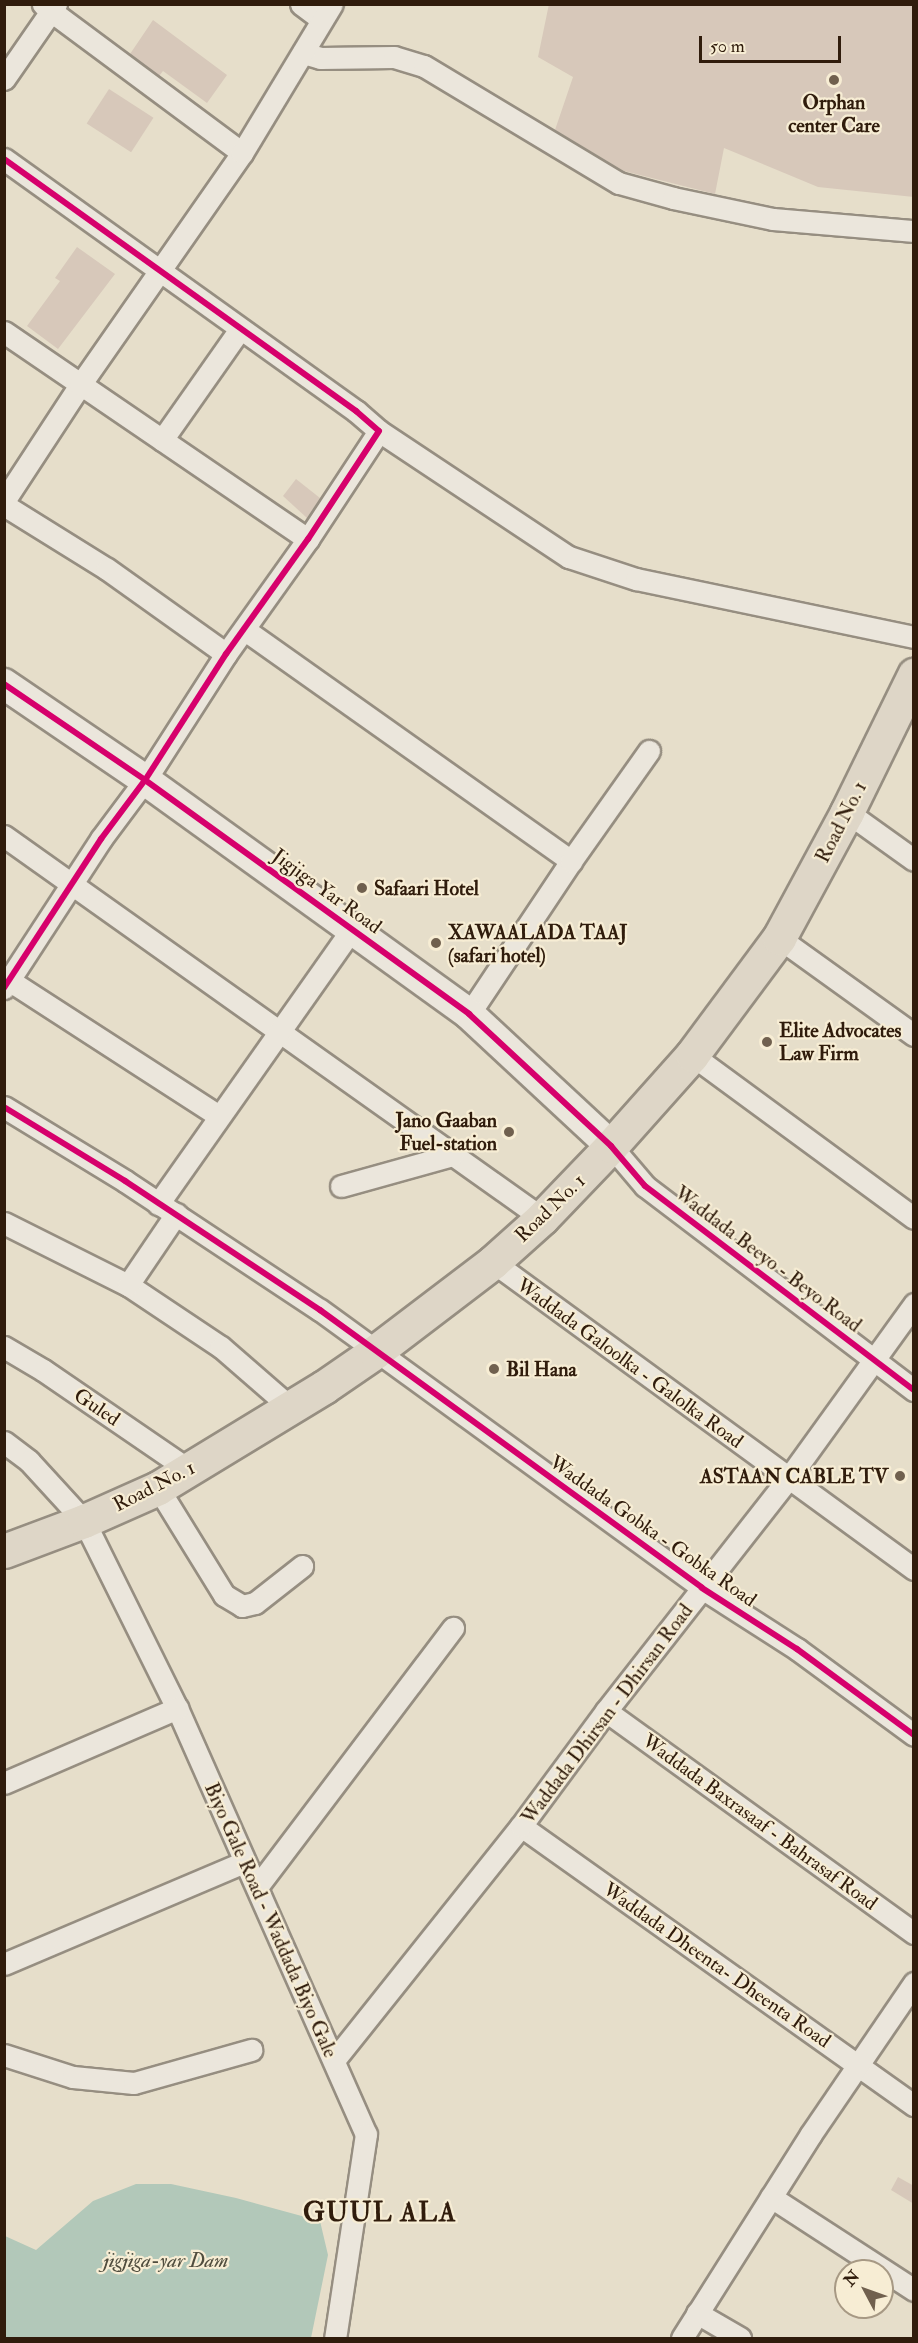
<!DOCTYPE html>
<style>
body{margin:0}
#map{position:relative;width:918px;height:2343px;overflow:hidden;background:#e6deca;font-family:"IM FELL Double Pica",serif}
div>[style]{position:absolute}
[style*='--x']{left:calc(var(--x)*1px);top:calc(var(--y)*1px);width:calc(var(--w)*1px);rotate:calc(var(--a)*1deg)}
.water>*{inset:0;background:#b2c8b9}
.building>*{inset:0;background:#d7c8ba;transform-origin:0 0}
.roads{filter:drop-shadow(2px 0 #968e81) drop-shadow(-2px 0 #968e81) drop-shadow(0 2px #968e81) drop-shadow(0 -2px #968e81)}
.street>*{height:21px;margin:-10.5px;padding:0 10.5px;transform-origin:10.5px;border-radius:10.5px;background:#ebe6dc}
.secondary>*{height:30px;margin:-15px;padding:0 15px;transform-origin:15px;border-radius:15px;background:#ebe6dc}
.highway>*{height:33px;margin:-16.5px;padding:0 16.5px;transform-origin:16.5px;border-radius:16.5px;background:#ded6c7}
.cycleway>*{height:6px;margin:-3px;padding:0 3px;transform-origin:3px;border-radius:3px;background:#d6006c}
.dots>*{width:16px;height:16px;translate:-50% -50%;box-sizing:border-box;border:3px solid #f7edd4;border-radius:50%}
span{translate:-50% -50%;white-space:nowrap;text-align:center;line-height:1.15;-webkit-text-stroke:4.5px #f7edd4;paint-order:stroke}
.poi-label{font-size:20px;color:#301c0c;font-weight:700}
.left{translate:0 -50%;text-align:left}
.right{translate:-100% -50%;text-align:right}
.street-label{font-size:20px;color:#301c0c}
.water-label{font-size:21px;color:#504d3e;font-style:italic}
.district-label{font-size:26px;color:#301c0c;font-weight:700;letter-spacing:1.5px}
.frame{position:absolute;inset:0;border:6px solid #301c0c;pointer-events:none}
.north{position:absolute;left:834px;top:2259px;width:60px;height:60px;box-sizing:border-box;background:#f7edd4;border:2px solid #a79984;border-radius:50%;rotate:311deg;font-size:16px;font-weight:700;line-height:24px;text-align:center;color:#301c0c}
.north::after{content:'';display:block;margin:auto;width:21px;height:27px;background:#70604e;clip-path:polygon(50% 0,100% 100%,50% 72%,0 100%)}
.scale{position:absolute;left:699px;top:36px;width:142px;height:27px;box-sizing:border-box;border:3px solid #301c0c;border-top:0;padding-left:8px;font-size:18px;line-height:21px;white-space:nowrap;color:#301c0c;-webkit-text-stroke:4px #f7edd4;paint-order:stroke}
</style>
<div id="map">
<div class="water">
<i style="clip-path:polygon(136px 2184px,171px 2184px,236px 2198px,320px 2221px,328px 2255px,311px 2338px,5px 2338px,5px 2236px,36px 2250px,93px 2201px)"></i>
</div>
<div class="building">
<i style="clip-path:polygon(549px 4px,914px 4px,914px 197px,818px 187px,724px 148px,715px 194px,624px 171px,555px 130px,573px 77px,538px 57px)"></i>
<i style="clip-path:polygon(153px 20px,227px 75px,207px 103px,163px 71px,159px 76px,130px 54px)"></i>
<i style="left:109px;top:89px;width:53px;height:41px;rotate:33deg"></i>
<i style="clip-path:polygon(77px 247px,115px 274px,58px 349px,27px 326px,60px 281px,55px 278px)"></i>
<i style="clip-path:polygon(296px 479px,320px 498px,307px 518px,283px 496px)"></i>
<i style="clip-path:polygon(898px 2177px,914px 2186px,914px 2204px,891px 2190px)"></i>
</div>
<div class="roads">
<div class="street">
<i style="--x:56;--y:4;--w:9;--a:126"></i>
<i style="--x:51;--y:11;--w:238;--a:36.6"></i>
<i style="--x:301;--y:4;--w:26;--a:37"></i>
<i style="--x:303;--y:53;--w:18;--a:16"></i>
<i style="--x:320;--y:58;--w:74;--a:-0.8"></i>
<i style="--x:394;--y:57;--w:31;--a:17"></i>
<i style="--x:424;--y:66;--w:227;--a:31"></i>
<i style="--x:619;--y:183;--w:56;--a:15.5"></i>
<i style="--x:673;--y:198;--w:102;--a:11.9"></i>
<i style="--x:773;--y:219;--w:142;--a:4.9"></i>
<i style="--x:4;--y:79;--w:83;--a:-55.3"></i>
<i style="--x:51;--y:11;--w:11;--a:-139"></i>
<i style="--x:4;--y:159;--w:433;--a:35.6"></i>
<i style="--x:356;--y:411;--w:30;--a:41"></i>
<i style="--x:379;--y:431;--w:129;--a:123.3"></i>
<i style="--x:308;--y:539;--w:141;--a:125.5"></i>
<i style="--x:226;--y:654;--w:150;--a:122.7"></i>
<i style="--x:145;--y:780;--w:74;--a:126.7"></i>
<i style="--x:101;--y:839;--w:178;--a:123.1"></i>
<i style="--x:4;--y:332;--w:368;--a:34.3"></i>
<i style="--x:379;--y:431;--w:228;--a:33.6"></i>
<i style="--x:569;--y:557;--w:71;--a:18.2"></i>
<i style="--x:636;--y:579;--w:284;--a:11.8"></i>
<i style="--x:162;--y:440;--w:136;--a:-54.9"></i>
<i style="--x:4;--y:501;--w:139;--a:-56.8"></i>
<i style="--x:80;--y:385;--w:283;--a:-55.1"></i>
<i style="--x:242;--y:153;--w:174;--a:-58.9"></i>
<i style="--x:4;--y:505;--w:121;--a:31.9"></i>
<i style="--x:107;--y:569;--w:146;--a:35.5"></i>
<i style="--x:245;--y:630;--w:400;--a:35.3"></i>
<i style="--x:847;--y:812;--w:82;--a:35.6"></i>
<i style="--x:4;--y:836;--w:660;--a:35.38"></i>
<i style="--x:779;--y:938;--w:166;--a:35.7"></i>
<i style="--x:4;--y:977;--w:256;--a:32.9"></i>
<i style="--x:469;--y:1014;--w:184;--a:-56.3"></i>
<i style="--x:571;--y:861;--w:135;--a:-54.7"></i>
<i style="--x:692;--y:1055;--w:275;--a:36.3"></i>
<i style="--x:4;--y:1107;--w:142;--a:31.4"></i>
<i style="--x:125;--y:1181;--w:234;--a:33.5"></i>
<i style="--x:320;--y:1310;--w:472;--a:36"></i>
<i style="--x:702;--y:1588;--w:113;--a:32.7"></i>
<i style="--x:797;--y:1649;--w:145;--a:36.3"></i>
<i style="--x:611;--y:1146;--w:52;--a:49.6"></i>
<i style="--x:645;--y:1186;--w:338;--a:37.2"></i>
<i style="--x:341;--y:1186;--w:116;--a:-15.5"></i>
<i style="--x:158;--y:1204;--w:337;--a:-54.8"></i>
<i style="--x:4;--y:1223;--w:139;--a:26.6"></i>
<i style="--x:128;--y:1285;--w:112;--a:33.7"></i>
<i style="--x:221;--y:1347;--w:91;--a:41"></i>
<i style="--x:493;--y:1262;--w:521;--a:36.1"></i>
<i style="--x:128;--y:1285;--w:86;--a:-55.9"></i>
<i style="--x:4;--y:1347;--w:45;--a:30.5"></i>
<i style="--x:43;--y:1370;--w:177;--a:34.4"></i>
<i style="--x:4;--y:1442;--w:31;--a:37"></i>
<i style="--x:29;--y:1461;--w:81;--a:47.5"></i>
<i style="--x:84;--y:1521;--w:209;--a:63.6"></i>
<i style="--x:177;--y:1708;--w:466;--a:66.1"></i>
<i style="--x:366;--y:2134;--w:206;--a:98.6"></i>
<i style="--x:158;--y:1488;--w:126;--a:58.3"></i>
<i style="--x:224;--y:1595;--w:21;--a:31"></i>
<i style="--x:242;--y:1606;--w:13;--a:-13"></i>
<i style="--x:255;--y:1603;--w:60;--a:-38.2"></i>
<i style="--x:606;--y:1711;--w:380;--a:35.8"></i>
<i style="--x:4;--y:1783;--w:189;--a:-23.4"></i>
<i style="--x:521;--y:1826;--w:482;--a:35.4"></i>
<i style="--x:257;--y:1887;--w:325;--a:-52.9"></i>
<i style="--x:4;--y:1964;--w:261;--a:-23"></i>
<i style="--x:4;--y:2055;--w:72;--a:17.7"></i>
<i style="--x:73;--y:2077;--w:61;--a:5.6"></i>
<i style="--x:134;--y:2083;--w:122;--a:-15.8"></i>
<i style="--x:335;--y:2059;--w:298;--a:-51.4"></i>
<i style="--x:521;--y:1826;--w:143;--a:-53.5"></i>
<i style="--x:606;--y:1711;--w:295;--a:-51.9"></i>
<i style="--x:788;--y:1479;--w:216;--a:-54.2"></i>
<i style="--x:771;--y:2197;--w:171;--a:33"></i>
<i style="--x:697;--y:2313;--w:50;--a:30.2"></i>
<i style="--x:682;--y:2338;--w:241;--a:-57.7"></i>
<i style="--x:811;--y:2134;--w:183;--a:-55.7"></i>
</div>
<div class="secondary">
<i style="--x:4;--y:684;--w:171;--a:34.2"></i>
<i style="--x:145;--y:780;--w:400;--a:35.8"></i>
<i style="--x:469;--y:1014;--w:194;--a:42.9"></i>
</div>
<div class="highway">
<i style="--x:4;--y:1551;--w:85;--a:-20.6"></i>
<i style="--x:84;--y:1521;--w:81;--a:-24"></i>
<i style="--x:158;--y:1488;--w:194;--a:-31.3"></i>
<i style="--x:324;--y:1387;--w:62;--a:-34.5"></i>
<i style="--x:375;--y:1352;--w:148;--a:-37.3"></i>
<i style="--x:493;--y:1262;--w:66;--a:-41.9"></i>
<i style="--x:542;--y:1218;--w:100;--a:-46.2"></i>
<i style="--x:611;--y:1146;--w:122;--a:-48.3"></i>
<i style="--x:692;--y:1055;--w:146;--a:-53.4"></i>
<i style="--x:779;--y:938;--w:143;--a:-61.6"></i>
<i style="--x:847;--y:812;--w:153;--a:-63.9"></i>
</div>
</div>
<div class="cycleway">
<i style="--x:4;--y:159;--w:433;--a:35.6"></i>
<i style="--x:356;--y:411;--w:30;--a:41"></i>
<i style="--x:379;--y:431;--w:129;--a:123.3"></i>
<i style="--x:308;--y:539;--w:141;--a:125.5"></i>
<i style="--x:226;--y:654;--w:150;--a:122.7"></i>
<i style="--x:145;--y:780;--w:74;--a:126.7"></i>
<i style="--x:101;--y:839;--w:178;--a:123.1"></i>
<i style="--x:4;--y:684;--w:171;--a:34.2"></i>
<i style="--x:145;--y:780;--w:400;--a:35.8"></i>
<i style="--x:469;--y:1014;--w:194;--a:42.9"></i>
<i style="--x:611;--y:1146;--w:52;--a:49.6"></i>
<i style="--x:645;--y:1186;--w:338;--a:37.2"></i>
<i style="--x:4;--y:1107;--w:142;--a:31.4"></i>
<i style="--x:125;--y:1181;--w:234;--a:33.5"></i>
<i style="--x:320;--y:1310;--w:472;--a:36"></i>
<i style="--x:702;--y:1588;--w:113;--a:32.7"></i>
<i style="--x:797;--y:1649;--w:145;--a:36.3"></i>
</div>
<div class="dots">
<i style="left:834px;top:80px;background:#70604e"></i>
<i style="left:362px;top:888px;background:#70604e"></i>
<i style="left:436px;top:943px;background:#70604e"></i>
<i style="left:767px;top:1042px;background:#70604e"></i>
<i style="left:509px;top:1132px;background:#70604e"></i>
<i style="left:494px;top:1369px;background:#70604e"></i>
<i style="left:900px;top:1476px;background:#70604e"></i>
</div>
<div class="poi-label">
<span style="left:834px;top:114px">Orphan<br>center Care</span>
<span class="left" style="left:374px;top:888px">Safaari Hotel</span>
<span class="left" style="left:448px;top:944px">XAWAALADA TAAJ<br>(safari hotel)</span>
<span class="left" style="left:779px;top:1042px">Elite Advocates<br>Law Firm</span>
<span class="right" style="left:497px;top:1132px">Jano Gaaban<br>Fuel-station</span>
<span class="left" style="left:506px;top:1369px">Bil Hana</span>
<span class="right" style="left:888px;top:1476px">ASTAAN CABLE TV</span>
</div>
<div class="street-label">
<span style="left:841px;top:822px;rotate:-63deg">Road No. 1</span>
<span style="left:327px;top:891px;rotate:36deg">Jigjiga Yar Road</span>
<span style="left:550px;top:1208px;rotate:-44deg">Road No. 1</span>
<span style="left:768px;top:1259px;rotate:37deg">Waddada Beeyo - Beyo Road</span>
<span style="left:630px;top:1363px;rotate:36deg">Waddada Galoolka - Galolka Road</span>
<span style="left:97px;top:1407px;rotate:34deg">Guled</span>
<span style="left:154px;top:1486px;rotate:-27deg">Road No. 1</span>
<span style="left:653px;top:1531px;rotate:35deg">Waddada Gobka - Gobka Road</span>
<span style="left:607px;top:1714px;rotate:-53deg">Waddada Dhirsan - Dhirsan Road</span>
<span style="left:760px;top:1822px;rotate:36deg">Waddada Baxrasaaf - Bahrasaf Road</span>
<span style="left:271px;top:1920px;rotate:66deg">Biyo Gale Road - Waddada Biyo Gale</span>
<span style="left:717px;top:1965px;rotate:35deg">Waddada Dheenta- Dheenta Road</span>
</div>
<div class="water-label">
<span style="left:166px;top:2261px">jigjiga-yar Dam</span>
</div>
<div class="district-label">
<span style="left:380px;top:2214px">GUUL ALA</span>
</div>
<div class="frame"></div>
<div class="north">N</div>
<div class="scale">50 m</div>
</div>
